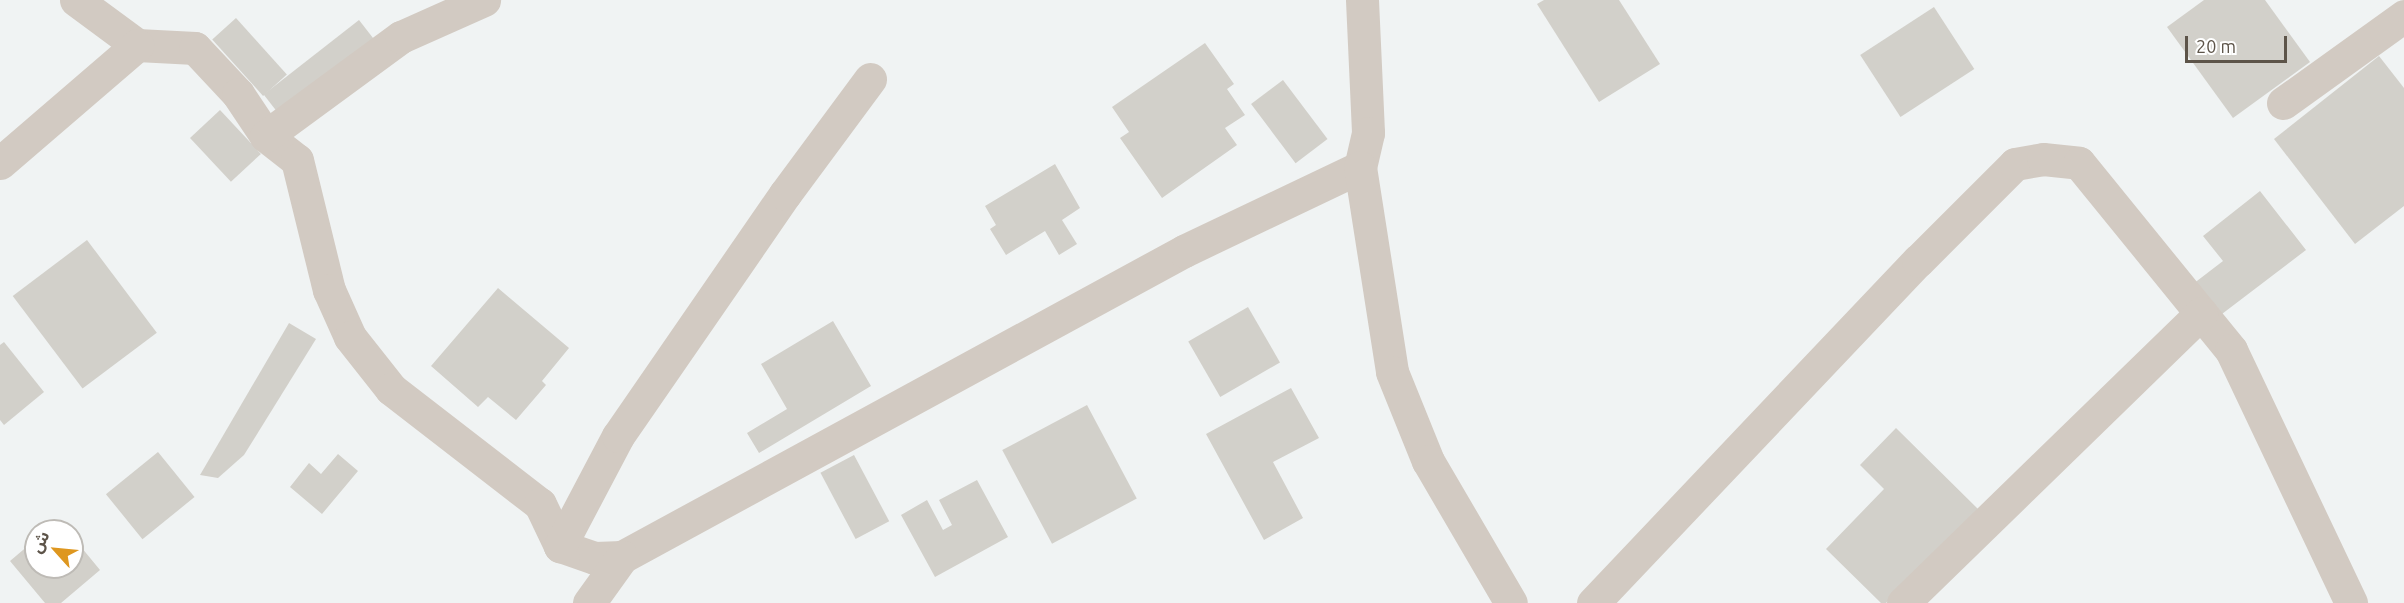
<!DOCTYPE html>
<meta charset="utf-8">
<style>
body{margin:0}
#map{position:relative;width:2404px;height:603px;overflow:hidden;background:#f0f3f3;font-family:Ubuntu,"Noto Sans Arabic",sans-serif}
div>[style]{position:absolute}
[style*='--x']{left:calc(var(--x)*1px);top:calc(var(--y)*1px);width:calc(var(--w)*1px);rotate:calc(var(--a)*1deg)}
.building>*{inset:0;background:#d2d0ca;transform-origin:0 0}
.minor>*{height:33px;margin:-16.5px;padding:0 16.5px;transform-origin:16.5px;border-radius:16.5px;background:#d2cac2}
span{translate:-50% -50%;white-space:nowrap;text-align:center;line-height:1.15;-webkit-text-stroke:6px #fff;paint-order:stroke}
.north{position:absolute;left:24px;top:519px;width:60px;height:60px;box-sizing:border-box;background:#fff;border:2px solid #bebbb6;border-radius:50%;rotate:297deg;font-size:16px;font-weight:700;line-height:24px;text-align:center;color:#5d5449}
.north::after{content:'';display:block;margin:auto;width:21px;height:27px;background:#de971f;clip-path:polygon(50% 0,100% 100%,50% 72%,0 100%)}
.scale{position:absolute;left:2185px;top:36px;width:102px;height:27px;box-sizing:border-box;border:3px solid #5d5449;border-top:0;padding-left:8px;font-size:18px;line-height:21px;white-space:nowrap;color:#5d5449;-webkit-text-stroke:4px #fff;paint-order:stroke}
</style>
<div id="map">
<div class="building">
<i style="clip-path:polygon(1544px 0,1619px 0,1660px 64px,1599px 102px,1537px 4px)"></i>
<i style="clip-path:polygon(2204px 0,2265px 0,2310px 62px,2233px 118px,2167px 27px)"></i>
<i style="left:1934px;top:7px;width:74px;height:88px;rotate:57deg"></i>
<i style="left:236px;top:18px;width:76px;height:32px;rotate:48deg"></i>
<i style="left:359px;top:20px;width:24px;height:121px;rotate:52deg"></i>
<i style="clip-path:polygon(1205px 43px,1234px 84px,1227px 89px,1245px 115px,1225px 128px,1237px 145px,1162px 198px,1120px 138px,1129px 132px,1112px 107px)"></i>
<i style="clip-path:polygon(2379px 56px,2404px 88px,2404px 206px,2355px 244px,2274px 139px)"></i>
<i style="left:1283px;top:80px;width:74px;height:40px;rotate:53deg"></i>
<i style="left:220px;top:110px;width:60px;height:41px;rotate:47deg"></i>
<i style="clip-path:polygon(1055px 164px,1080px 208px,1062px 220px,1077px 244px,1059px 255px,1045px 231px,1006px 255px,990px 229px,996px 225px,985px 206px)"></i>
<i style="clip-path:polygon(2260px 191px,2306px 250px,2218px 317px,2193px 284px,2223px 261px,2203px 236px)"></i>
<i style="left:87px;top:240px;width:116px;height:93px;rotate:53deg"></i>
<i style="clip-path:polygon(498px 288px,569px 348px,542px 381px,546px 385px,516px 420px,488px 397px,478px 407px,431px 366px)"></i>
<i style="left:1248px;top:307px;width:64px;height:69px;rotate:60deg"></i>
<i style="clip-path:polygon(833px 321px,871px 386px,759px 453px,747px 433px,787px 409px,761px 364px)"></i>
<i style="clip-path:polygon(289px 323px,316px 339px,244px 455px,218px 478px,200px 475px)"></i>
<i style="clip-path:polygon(4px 342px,44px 392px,4px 425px,0 420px,0 345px)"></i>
<i style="clip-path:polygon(1291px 388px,1319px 438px,1273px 462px,1303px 518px,1264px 540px,1206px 434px)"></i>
<i style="left:1087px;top:405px;width:106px;height:96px;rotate:62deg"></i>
<i style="clip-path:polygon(1896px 428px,1978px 509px,1886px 603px,1881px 603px,1826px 549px,1884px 489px,1860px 465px)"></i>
<i style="left:158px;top:452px;width:58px;height:67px;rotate:51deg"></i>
<i style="clip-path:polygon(338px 454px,358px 471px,322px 514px,290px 487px,309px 463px,321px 474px)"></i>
<i style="left:854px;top:455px;width:75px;height:38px;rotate:62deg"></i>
<i style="clip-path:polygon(977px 480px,1008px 537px,935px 577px,901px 515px,927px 500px,943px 530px,952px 525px,939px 500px)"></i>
<i style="clip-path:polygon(59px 520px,68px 531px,46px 531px)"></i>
<i style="clip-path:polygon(72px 536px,100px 570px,61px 603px,45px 603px,10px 561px,36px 539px,36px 567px,72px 567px)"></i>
</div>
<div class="minor">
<i style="--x:76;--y:0;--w:76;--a:36.4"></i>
<i style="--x:137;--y:45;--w:58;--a:3"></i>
<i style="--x:195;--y:48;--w:63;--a:46.9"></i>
<i style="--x:238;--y:94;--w:50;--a:56.3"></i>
<i style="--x:266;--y:136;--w:39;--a:38"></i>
<i style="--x:297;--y:160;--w:134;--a:76.2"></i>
<i style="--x:329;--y:290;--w:51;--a:65.9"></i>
<i style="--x:350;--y:337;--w:66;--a:51.7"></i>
<i style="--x:391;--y:389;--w:188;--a:37.7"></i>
<i style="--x:540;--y:504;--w:47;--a:64.5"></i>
<i style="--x:560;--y:546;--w:37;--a:19"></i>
<i style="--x:595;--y:558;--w:27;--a:-2"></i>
<i style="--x:622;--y:557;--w:640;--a:-28.57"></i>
<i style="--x:1184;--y:251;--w:195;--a:-25.5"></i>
<i style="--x:1362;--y:0;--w:133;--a:87.4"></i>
<i style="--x:1368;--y:133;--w:35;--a:103"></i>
<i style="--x:1360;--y:167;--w:207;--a:81.1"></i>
<i style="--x:1392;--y:372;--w:96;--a:68"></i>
<i style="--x:1428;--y:461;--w:164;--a:59.7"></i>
<i style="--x:2283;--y:103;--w:149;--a:-35.7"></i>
<i style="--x:266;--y:136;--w:167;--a:-36.3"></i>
<i style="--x:401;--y:37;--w:91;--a:-24"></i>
<i style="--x:0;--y:163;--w:181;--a:-40.7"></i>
<i style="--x:560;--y:546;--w:124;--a:-62.2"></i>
<i style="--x:618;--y:436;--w:294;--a:-55.4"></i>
<i style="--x:785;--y:194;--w:143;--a:-53.5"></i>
<i style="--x:589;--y:603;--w:57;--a:-54.3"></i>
<i style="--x:1593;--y:603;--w:472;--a:-46.5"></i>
<i style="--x:1918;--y:261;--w:137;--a:-45"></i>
<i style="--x:2015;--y:164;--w:28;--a:-10"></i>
<i style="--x:2043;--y:159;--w:36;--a:6"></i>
<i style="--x:2079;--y:163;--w:241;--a:50.9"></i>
<i style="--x:2231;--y:350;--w:280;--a:64.6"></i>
<i style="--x:1903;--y:603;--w:416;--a:-44.2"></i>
</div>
<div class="north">ش</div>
<div class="scale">20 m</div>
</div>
